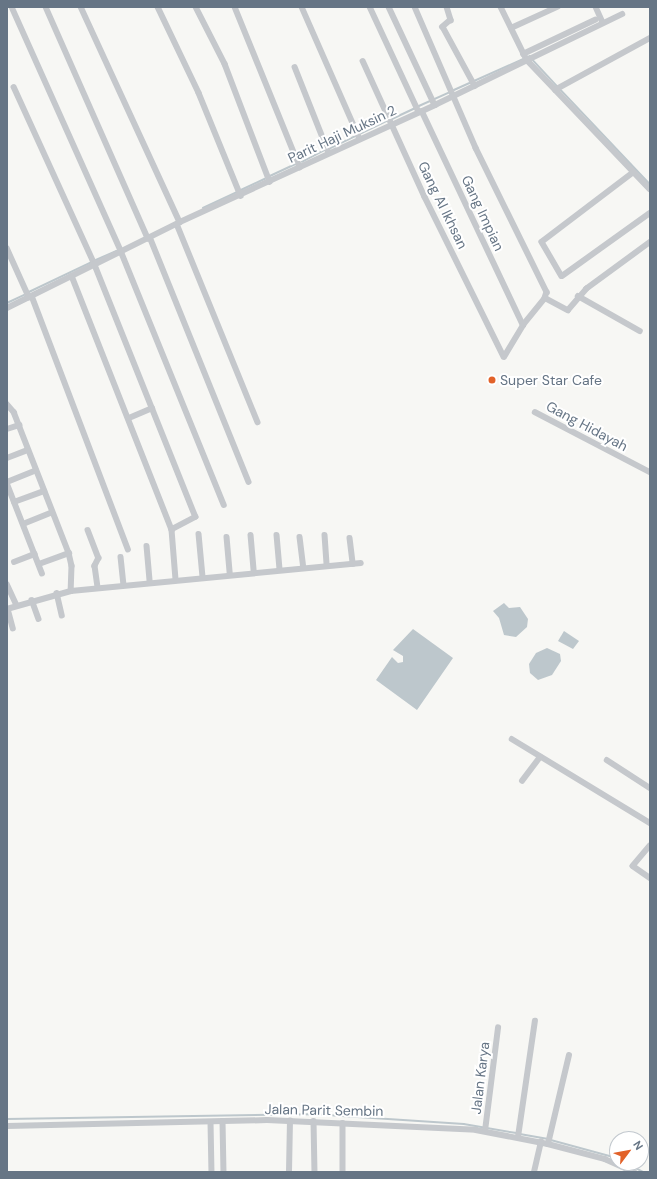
<!DOCTYPE html>
<style>
body{margin:0}
#map{position:relative;width:657px;height:1179px;overflow:hidden;background:#f7f7f4;font-family:"DM Sans",sans-serif}
div>[style]{position:absolute}
[style*='--x']{left:calc(var(--x)*1px);top:calc(var(--y)*1px);width:calc(var(--w)*1px);rotate:calc(var(--a)*1deg)}
.water>*{inset:0;background:#bdc7cc}
.stream>*{height:1.5px;margin:-0.75px;padding:0 0.75px;transform-origin:0.75px;border-radius:0.75px;background:#bdc7cc}
.minor>*{height:5.5px;margin:-2.75px;padding:0 2.75px;transform-origin:2.75px;border-radius:2.75px;background:#c5c8cc}
.dots>*{width:11px;height:11px;translate:-50% -50%;box-sizing:border-box;border:2px solid #fff;border-radius:50%}
span{translate:-50% -50%;white-space:nowrap;text-align:center;line-height:1.15;-webkit-text-stroke:4px #fff;paint-order:stroke}
.street-label{font-size:14px;color:#667585}
.poi-label{font-size:14px;color:#667585}
.left{translate:0 -50%;text-align:left}
.frame{position:absolute;inset:0;border:8px solid #667585;pointer-events:none}
.north{position:absolute;left:609px;top:1131px;width:40px;height:40px;box-sizing:border-box;background:#fff;border:1px solid #c2c8ce;border-radius:50%;rotate:58deg;font-size:11px;font-weight:700;line-height:16px;text-align:center;color:#667585}
.north::after{content:'';display:block;margin:auto;width:14px;height:18px;background:#e26229;clip-path:polygon(50% 0,100% 100%,50% 72%,0 100%)}
</style>
<div id="map">
<div class="water">
<i style="clip-path:polygon(504px 603px,509px 608px,520px 607px,528px 619px,527px 627px,516px 637px,504px 635px,499px 618px,493px 611px)"></i>
<i style="clip-path:polygon(413px 629px,453px 658px,417px 710px,376px 680px,392px 657px,398px 663px,403px 662px,403px 656px,393px 650px)"></i>
<i style="clip-path:polygon(564px 631px,579px 641px,573px 649px,558px 641px)"></i>
<i style="clip-path:polygon(547px 648px,560px 654px,561px 661px,552px 675px,538px 680px,530px 673px,529px 664px,536px 653px)"></i>
</div>
<div class="stream">
<i style="--x:532;--y:59;--w:38;--a:47"></i>
<i style="--x:454;--y:90;--w:83;--a:-24.1"></i>
<i style="--x:561;--y:90;--w:129;--a:46.6"></i>
<i style="--x:419;--y:106;--w:34;--a:-24"></i>
<i style="--x:392;--y:119;--w:26;--a:-25"></i>
<i style="--x:360;--y:134;--w:30;--a:-26"></i>
<i style="--x:329;--y:149;--w:30;--a:-26"></i>
<i style="--x:302;--y:162;--w:26;--a:-28"></i>
<i style="--x:270;--y:176;--w:29;--a:-25"></i>
<i style="--x:241;--y:190;--w:26;--a:-25"></i>
<i style="--x:203;--y:208;--w:38;--a:-25"></i>
<i style="--x:96;--y:260;--w:22;--a:-24"></i>
<i style="--x:29;--y:292;--w:70;--a:-25.5"></i>
<i style="--x:7;--y:303;--w:21;--a:-25"></i>
<i style="--x:7;--y:1119;--w:305;--a:-0.9"></i>
<i style="--x:312;--y:1114;--w:152;--a:3.8"></i>
<i style="--x:464;--y:1124;--w:53;--a:9.8"></i>
<i style="--x:520;--y:1134;--w:27;--a:10"></i>
<i style="--x:551;--y:1140;--w:68;--a:15.3"></i>
<i style="--x:626;--y:1163;--w:20;--a:27"></i>
</div>
<div class="minor">
<i style="--x:12;--y:7;--w:267;--a:65.9"></i>
<i style="--x:121;--y:251;--w:274;--a:67.9"></i>
<i style="--x:46;--y:7;--w:253;--a:66.2"></i>
<i style="--x:81;--y:7;--w:237;--a:65.3"></i>
<i style="--x:158;--y:7;--w:95;--a:64.5"></i>
<i style="--x:199;--y:93;--w:111;--a:67.8"></i>
<i style="--x:196;--y:7;--w:64;--a:63"></i>
<i style="--x:225;--y:64;--w:126;--a:69.1"></i>
<i style="--x:235;--y:7;--w:173;--a:67.9"></i>
<i style="--x:302;--y:7;--w:144;--a:66.3"></i>
<i style="--x:370;--y:7;--w:116;--a:65"></i>
<i style="--x:389;--y:7;--w:108;--a:64.9"></i>
<i style="--x:415;--y:7;--w:154;--a:66.6"></i>
<i style="--x:476;--y:148;--w:161;--a:63.8"></i>
<i style="--x:547;--y:292;--w:6;--a:108"></i>
<i style="--x:545;--y:298;--w:26;--a:28"></i>
<i style="--x:568;--y:310;--w:28;--a:-49"></i>
<i style="--x:586;--y:289;--w:79;--a:-36.3"></i>
<i style="--x:447;--y:7;--w:14;--a:73"></i>
<i style="--x:451;--y:20;--w:11;--a:139"></i>
<i style="--x:443;--y:27;--w:67;--a:61.5"></i>
<i style="--x:501;--y:7;--w:59;--a:63.9"></i>
<i style="--x:527;--y:60;--w:178;--a:46.4"></i>
<i style="--x:596;--y:7;--w:17;--a:66"></i>
<i style="--x:511;--y:28;--w:51;--a:-24.5"></i>
<i style="--x:523;--y:54;--w:80;--a:-25.3"></i>
<i style="--x:363;--y:61;--w:149;--a:65.5"></i>
<i style="--x:425;--y:197;--w:178;--a:63.7"></i>
<i style="--x:295;--y:67;--w:92;--a:68.4"></i>
<i style="--x:14;--y:87;--w:196;--a:65.5"></i>
<i style="--x:95;--y:265;--w:271;--a:68.2"></i>
<i style="--x:196;--y:517;--w:27;--a:152"></i>
<i style="--x:555;--y:90;--w:108;--a:-28.7"></i>
<i style="--x:422;--y:111;--w:237;--a:64.7"></i>
<i style="--x:633;--y:173;--w:114;--a:142.8"></i>
<i style="--x:542;--y:242;--w:39;--a:60"></i>
<i style="--x:562;--y:276;--w:108;--a:-35.6"></i>
<i style="--x:177;--y:224;--w:214;--a:67.8"></i>
<i style="--x:150;--y:237;--w:264;--a:68"></i>
<i style="--x:7;--y:248;--w:54;--a:65.8"></i>
<i style="--x:72;--y:276;--w:273;--a:68.5"></i>
<i style="--x:172;--y:530;--w:50;--a:85.4"></i>
<i style="--x:32;--y:296;--w:271;--a:69.2"></i>
<i style="--x:578;--y:296;--w:71;--a:29.4"></i>
<i style="--x:7;--y:308;--w:193;--a:-26.4"></i>
<i style="--x:180;--y:222;--w:281;--a:-24.6"></i>
<i style="--x:435;--y:105;--w:208;--a:-25.9"></i>
<i style="--x:504;--y:357;--w:37;--a:-59"></i>
<i style="--x:523;--y:325;--w:35;--a:-51"></i>
<i style="--x:7;--y:404;--w:11;--a:49"></i>
<i style="--x:14;--y:412;--w:151;--a:68.7"></i>
<i style="--x:69;--y:553;--w:13;--a:77"></i>
<i style="--x:72;--y:566;--w:25;--a:92"></i>
<i style="--x:535;--y:412;--w:130;--a:27.6"></i>
<i style="--x:129;--y:418;--w:25;--a:-23"></i>
<i style="--x:7;--y:429;--w:13;--a:-18"></i>
<i style="--x:7;--y:458;--w:22;--a:-21"></i>
<i style="--x:7;--y:482;--w:31;--a:-22"></i>
<i style="--x:7;--y:483;--w:97;--a:68.7"></i>
<i style="--x:14;--y:502;--w:32;--a:-20"></i>
<i style="--x:23;--y:524;--w:31;--a:-22"></i>
<i style="--x:88;--y:530;--w:30;--a:69"></i>
<i style="--x:99;--y:558;--w:9;--a:117"></i>
<i style="--x:95;--y:566;--w:22;--a:82"></i>
<i style="--x:199;--y:534;--w:43;--a:84.7"></i>
<i style="--x:251;--y:535;--w:38;--a:85"></i>
<i style="--x:277;--y:535;--w:35;--a:85"></i>
<i style="--x:325;--y:535;--w:31;--a:86"></i>
<i style="--x:227;--y:537;--w:37;--a:85"></i>
<i style="--x:300;--y:537;--w:31;--a:83"></i>
<i style="--x:350;--y:538;--w:26;--a:83"></i>
<i style="--x:147;--y:546;--w:37;--a:85"></i>
<i style="--x:121;--y:557;--w:28;--a:84"></i>
<i style="--x:14;--y:562;--w:22;--a:-21"></i>
<i style="--x:39;--y:564;--w:32;--a:-20"></i>
<i style="--x:7;--y:584;--w:23;--a:65"></i>
<i style="--x:57;--y:593;--w:23;--a:77"></i>
<i style="--x:32;--y:600;--w:20;--a:70"></i>
<i style="--x:7;--y:609;--w:66;--a:-15.7"></i>
<i style="--x:71;--y:591;--w:291;--a:-5.5"></i>
<i style="--x:8;--y:609;--w:20;--a:75"></i>
<i style="--x:512;--y:739;--w:162;--a:31.3"></i>
<i style="--x:607;--y:760;--w:51;--a:33.1"></i>
<i style="--x:522;--y:781;--w:30;--a:-53"></i>
<i style="--x:650;--y:846;--w:26;--a:130"></i>
<i style="--x:633;--y:866;--w:21;--a:35"></i>
<i style="--x:223;--y:1121;--w:51;--a:88.9"></i>
<i style="--x:314;--y:1121;--w:51;--a:88.9"></i>
<i style="--x:211;--y:1122;--w:50;--a:88.9"></i>
<i style="--x:343;--y:1123;--w:49;--a:90"></i>
<i style="--x:7;--y:1126;--w:260;--a:-1.3"></i>
<i style="--x:267;--y:1120;--w:209;--a:2.7"></i>
<i style="--x:476;--y:1130;--w:73;--a:11"></i>
<i style="--x:548;--y:1144;--w:59;--a:14.7"></i>
<i style="--x:605;--y:1159;--w:32;--a:24"></i>
<i style="--x:485;--y:1131;--w:104;--a:-82.8"></i>
<i style="--x:518;--y:1137;--w:117;--a:-81.7"></i>
<i style="--x:548;--y:1144;--w:91;--a:-76.7"></i>
<i style="--x:289;--y:1172;--w:51;--a:-88.9"></i>
<i style="--x:534;--y:1172;--w:31;--a:-77"></i>
</div>
<div class="dots">
<i style="left:492px;top:380px;background:#e26229"></i>
</div>
<div class="street-label">
<span style="left:342px;top:134px;rotate:-25deg">Parit Haji Muksin 2</span>
<span style="left:443px;top:205px;rotate:64deg">Gang Al Ikhsan</span>
<span style="left:483px;top:213px;rotate:65deg">Gang Impian</span>
<span style="left:587px;top:426px;rotate:28deg">Gang Hidayah</span>
<span style="left:480px;top:1078px;rotate:-83deg">Jalan Karya</span>
<span style="left:324px;top:1110px;rotate:1deg">Jalan Parit Sembin</span>
</div>
<div class="poi-label">
<span class="left" style="left:500px;top:380px">Super Star Cafe</span>
</div>
<div class="frame"></div>
<div class="north">N</div>
</div>
